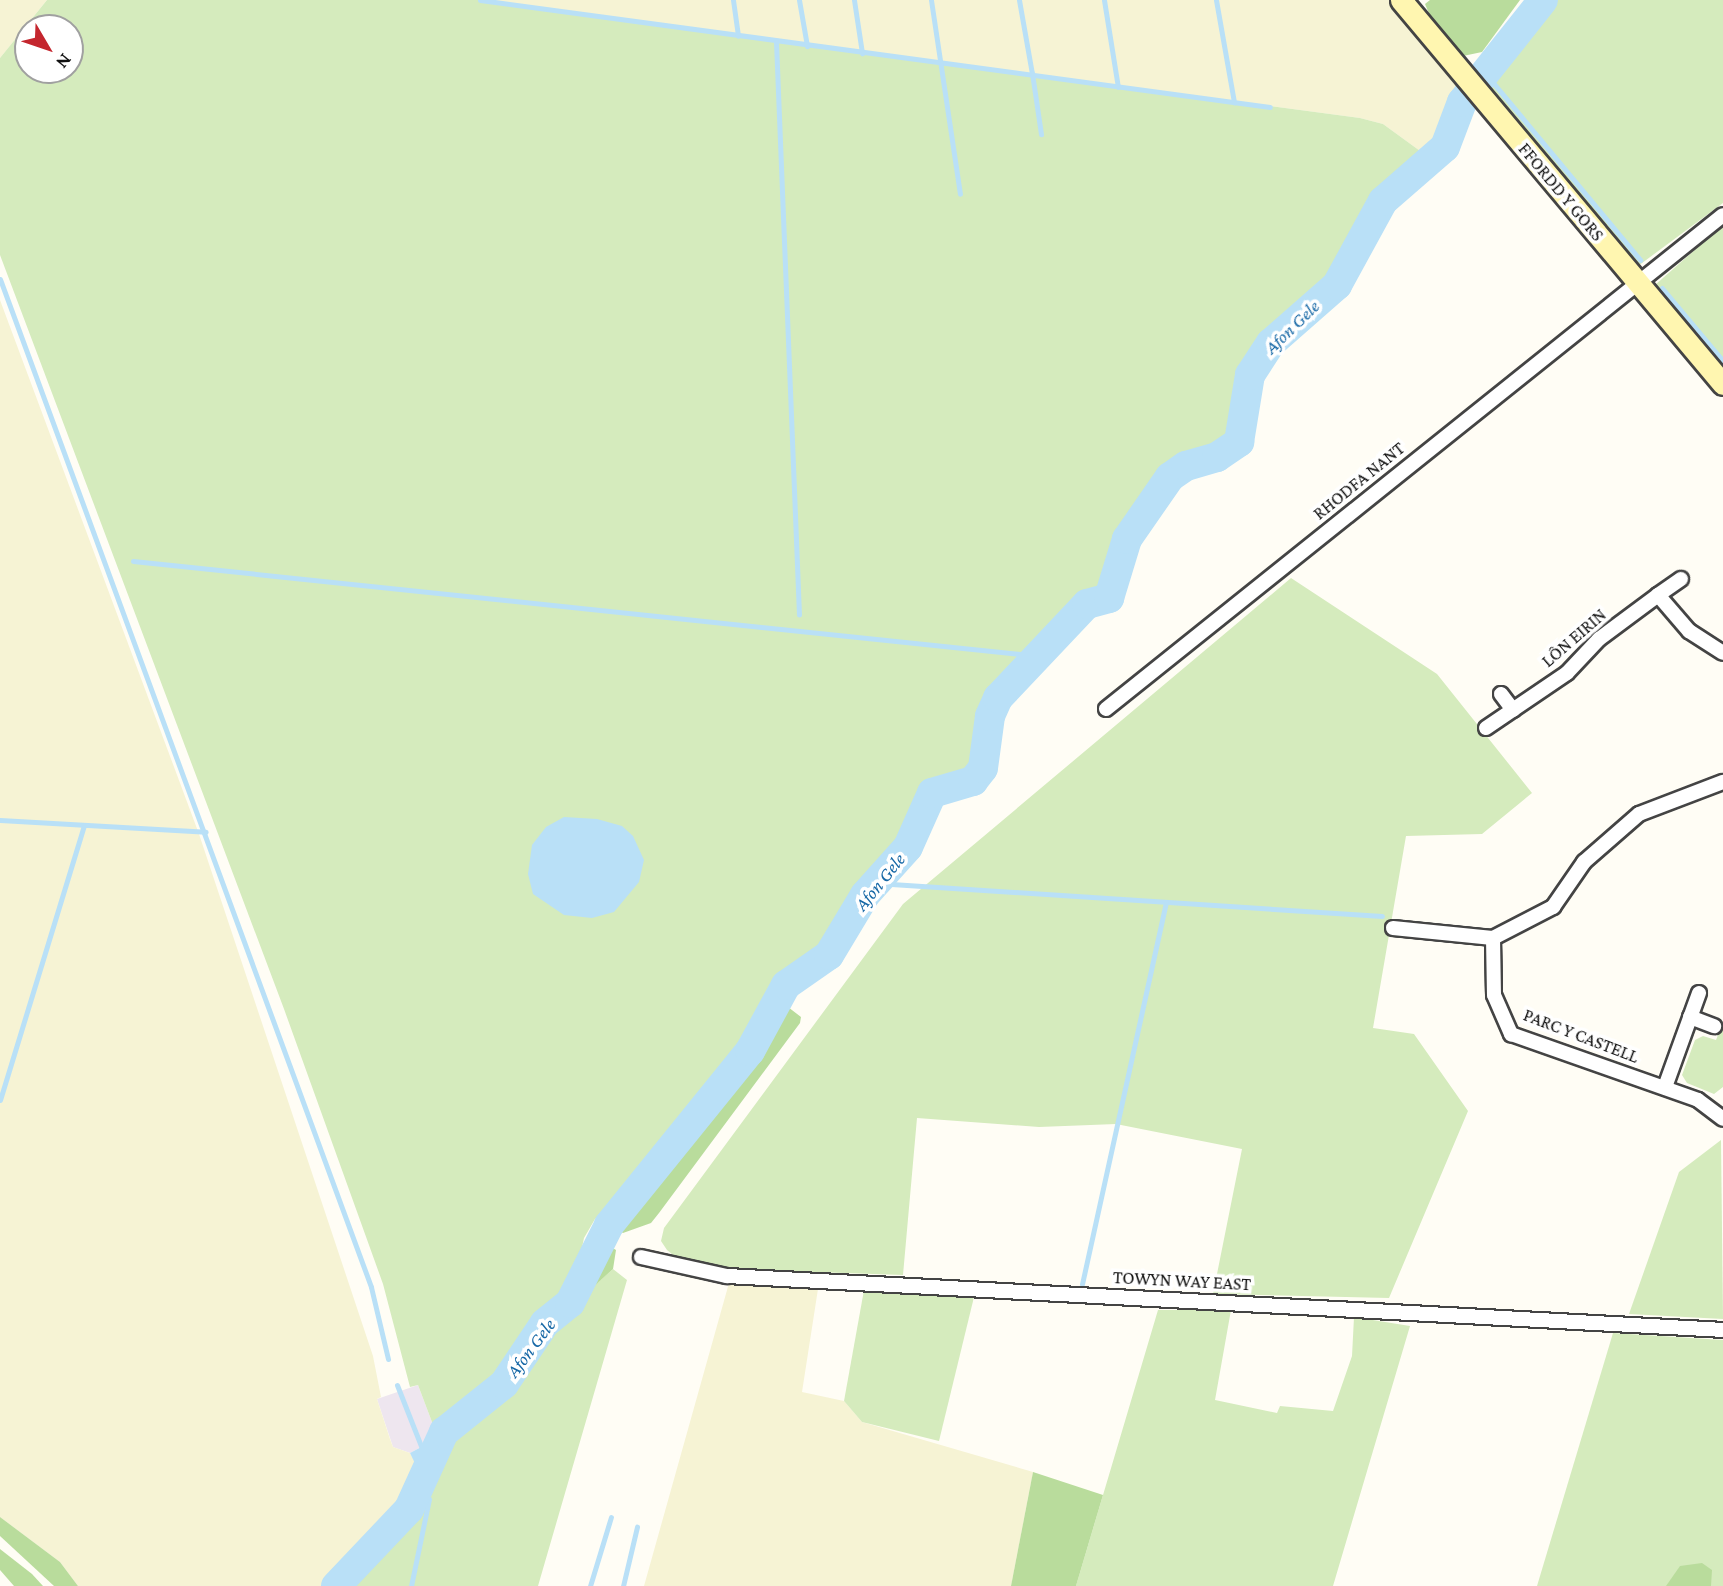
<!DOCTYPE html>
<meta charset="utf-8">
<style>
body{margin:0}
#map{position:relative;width:1723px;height:1586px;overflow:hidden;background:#fffdf5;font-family:"Crimson Pro",serif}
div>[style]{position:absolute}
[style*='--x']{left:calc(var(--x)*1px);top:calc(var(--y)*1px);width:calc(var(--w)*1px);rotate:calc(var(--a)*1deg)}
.industrial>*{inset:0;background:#eee6ef}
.farmland>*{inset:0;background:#f6f3d4}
.green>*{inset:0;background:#d5ebbd}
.forest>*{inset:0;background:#b9dc9c}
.water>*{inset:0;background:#b9e0f7}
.stream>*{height:5px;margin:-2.5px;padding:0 2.5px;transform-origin:2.5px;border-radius:2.5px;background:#b9e0f7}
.river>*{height:30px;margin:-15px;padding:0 15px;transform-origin:15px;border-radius:15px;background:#b9e0f7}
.roads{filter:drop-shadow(2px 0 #444) drop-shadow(-2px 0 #444) drop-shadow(0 2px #444) drop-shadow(0 -2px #444)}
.street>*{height:14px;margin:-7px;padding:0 7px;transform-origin:7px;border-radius:7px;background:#fff}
.secondary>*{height:21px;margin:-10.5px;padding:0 10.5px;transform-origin:10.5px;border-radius:10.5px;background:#fff6b0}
span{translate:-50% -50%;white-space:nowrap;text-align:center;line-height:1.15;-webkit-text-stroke:7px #fff;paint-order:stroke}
.street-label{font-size:18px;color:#111}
.water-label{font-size:19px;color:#1768a6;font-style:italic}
.north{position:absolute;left:14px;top:14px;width:70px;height:70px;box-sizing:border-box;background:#fff;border:2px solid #a0a0a0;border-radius:50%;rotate:129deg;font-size:19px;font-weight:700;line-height:28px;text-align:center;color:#111}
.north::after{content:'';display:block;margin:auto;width:24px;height:32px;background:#c4262e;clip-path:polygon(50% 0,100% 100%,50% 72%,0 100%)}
</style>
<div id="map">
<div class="industrial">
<i style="clip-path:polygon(418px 1385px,435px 1430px,425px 1445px,410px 1453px,393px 1447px,377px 1399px)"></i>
</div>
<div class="farmland">
<i style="clip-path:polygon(0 0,47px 0,0 58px)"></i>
<i style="clip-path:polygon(480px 0,1389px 0,1463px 91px,1452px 104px,1427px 156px,1383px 124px,1360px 118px)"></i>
<i style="clip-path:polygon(0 300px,199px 834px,373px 1356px,381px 1397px,377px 1399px,390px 1439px,393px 1447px,410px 1453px,420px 1472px,410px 1502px,336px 1574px,330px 1586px,78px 1586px,60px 1562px,0 1517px)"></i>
<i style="clip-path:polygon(729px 1283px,818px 1289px,802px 1392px,844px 1401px,862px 1422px,1033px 1472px,1011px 1586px,644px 1586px)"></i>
</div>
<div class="green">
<i style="clip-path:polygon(evenodd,47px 0,480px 0,1360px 118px,1383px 124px,1427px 156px,1375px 202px,1333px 281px,1272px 336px,1245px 371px,1232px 437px,1216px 451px,1168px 467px,1154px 480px,1121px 535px,1103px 587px,1003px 685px,983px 719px,978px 766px,966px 775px,932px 786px,905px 841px,858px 897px,826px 948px,782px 982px,749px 1047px,634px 1185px,595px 1219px,584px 1238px,574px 1286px,534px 1327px,513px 1366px,435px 1430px,418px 1385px,410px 1387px,383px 1284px,284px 1009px,0 255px,0 58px,47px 0,28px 28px,70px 28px,70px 70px,28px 70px,28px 28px)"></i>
<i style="clip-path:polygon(1555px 0,1723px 0,1723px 203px,1638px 266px,1485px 83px)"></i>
<i style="clip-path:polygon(1723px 225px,1723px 370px,1655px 285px)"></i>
<i style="clip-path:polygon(1291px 578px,1437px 674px,1532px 793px,1482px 834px,1406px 836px,1373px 1028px,1414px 1034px,1468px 1111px,1389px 1298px,1213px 1294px,1242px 1149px,1116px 1124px,1039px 1127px,917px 1118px,903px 1275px,723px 1269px,678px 1259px,667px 1250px,661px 1241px,664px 1228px,903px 904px)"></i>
<i style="clip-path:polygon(1723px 1023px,1723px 1087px,1714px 1094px,1687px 1083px,1682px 1075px,1695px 1040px,1703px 1036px,1716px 1040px)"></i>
<i style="clip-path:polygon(1721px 1140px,1723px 1319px,1629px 1314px,1679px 1172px)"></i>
<i style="clip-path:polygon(613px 1269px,627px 1280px,538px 1586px,344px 1586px,425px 1499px,455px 1426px,510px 1385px,549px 1326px)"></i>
<i style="clip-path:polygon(864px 1290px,974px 1297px,939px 1441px,862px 1422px,844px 1401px)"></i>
<i style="clip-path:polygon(1158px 1310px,1231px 1310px,1215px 1400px,1277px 1413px,1280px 1406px,1333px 1411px,1352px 1356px,1354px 1317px,1410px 1326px,1333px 1586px,1076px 1586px)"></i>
<i style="clip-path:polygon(1613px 1333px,1723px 1340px,1723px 1586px,1537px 1586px)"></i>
</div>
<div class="forest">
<i style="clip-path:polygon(1430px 0,1520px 0,1482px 52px,1463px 56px,1433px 23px,1425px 4px)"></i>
<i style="clip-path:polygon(788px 1007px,801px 1017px,800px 1023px,659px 1213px,651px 1223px,623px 1233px,616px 1229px,677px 1150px,697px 1132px)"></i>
<i style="clip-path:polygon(606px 1244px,616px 1250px,613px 1269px,581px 1298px)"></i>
<i style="clip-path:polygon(1033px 1472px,1103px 1495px,1076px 1586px,1011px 1586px)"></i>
<i style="clip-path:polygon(0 1517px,60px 1562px,78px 1586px,54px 1586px,0 1536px)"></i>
<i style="clip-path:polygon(0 1549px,32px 1574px,43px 1586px,14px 1586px,0 1570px)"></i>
<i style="clip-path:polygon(1702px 1563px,1712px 1570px,1711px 1586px,1666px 1586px,1680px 1566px)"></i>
</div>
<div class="water">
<i style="clip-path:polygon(564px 817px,597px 819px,622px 826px,633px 836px,644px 860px,639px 882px,614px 912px,592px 918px,564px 915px,533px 894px,528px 874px,532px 845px,546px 827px)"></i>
<i style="clip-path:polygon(484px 1399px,450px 1433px,425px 1499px,408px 1519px,380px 1539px,415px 1493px,419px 1472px,410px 1453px,425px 1445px,433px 1455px,444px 1432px)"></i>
</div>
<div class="stream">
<i style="--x:480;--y:0;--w:797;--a:7.71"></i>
<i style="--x:733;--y:0;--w:36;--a:82"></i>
<i style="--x:799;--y:0;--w:47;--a:80.1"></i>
<i style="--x:854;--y:0;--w:54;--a:81.4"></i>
<i style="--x:931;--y:0;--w:196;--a:81.5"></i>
<i style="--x:1019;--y:0;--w:75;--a:80"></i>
<i style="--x:1104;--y:0;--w:88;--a:80.9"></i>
<i style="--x:1216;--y:0;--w:104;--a:80"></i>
<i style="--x:776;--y:42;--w:573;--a:87.7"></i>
<i style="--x:1032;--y:73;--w:62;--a:81.6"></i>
<i style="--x:1485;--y:73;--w:243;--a:50.3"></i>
<i style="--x:0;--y:279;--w:1074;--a:69.79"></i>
<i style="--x:371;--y:1287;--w:74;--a:76.7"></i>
<i style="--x:1662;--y:288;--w:95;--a:50.1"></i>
<i style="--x:133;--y:561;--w:911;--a:5.99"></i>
<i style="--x:0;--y:820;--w:206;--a:3.3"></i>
<i style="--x:876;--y:883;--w:507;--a:3.73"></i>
<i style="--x:0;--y:1100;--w:287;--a:-73"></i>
<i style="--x:1082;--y:1284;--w:391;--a:-77.6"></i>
<i style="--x:397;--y:1385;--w:71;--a:68.5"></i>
<i style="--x:411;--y:1586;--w:89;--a:-78.3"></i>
<i style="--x:590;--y:1586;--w:72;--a:-73.1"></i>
<i style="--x:623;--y:1586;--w:61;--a:-76.7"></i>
</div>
<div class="river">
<i style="--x:336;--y:1586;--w:106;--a:-46.5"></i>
<i style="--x:409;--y:1509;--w:85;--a:-65.6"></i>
<i style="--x:444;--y:1432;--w:77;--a:-38.7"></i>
<i style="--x:504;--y:1384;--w:73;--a:-56.1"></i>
<i style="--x:545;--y:1323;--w:32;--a:-39"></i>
<i style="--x:570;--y:1303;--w:87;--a:-63.4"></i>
<i style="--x:609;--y:1225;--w:224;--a:-51"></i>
<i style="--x:750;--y:1051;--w:75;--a:-61.4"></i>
<i style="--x:786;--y:985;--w:52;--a:-34.9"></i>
<i style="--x:829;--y:955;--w:70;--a:-59"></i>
<i style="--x:865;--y:895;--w:64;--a:-48.1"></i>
<i style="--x:908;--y:847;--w:59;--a:-66"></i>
<i style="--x:932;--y:793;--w:43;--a:-16.3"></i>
<i style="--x:973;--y:781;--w:16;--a:-52"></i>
<i style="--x:983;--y:768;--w:52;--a:-82.3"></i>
<i style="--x:990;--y:716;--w:20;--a:-66"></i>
<i style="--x:998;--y:698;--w:129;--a:-46.6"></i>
<i style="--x:1087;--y:604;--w:23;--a:-15"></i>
<i style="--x:1109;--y:598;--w:62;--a:-73"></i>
<i style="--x:1127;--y:539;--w:75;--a:-55.3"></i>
<i style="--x:1170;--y:477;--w:19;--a:-35"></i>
<i style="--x:1186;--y:466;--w:32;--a:-16"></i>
<i style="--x:1217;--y:457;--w:27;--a:-34"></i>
<i style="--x:1239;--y:442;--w:68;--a:-80.7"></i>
<i style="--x:1250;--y:375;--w:38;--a:-57"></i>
<i style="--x:1271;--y:343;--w:88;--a:-41.3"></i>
<i style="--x:1337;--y:285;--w:96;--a:-61.3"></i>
<i style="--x:1383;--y:201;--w:82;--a:-41.1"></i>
<i style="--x:1445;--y:147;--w:48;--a:-69.3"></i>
<i style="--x:1462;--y:102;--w:130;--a:-51.5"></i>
</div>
<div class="roads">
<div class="street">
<i style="--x:1658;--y:595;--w:28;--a:-35"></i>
<i style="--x:1501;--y:694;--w:20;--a:53"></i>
<i style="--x:1106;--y:709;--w:790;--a:-38.68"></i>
<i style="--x:1486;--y:728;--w:98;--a:-34.2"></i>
<i style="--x:1567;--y:673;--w:47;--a:-46.7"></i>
<i style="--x:1599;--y:639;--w:74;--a:-36.7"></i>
<i style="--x:1658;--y:595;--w:48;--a:49.3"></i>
<i style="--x:1689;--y:631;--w:40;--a:32.9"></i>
<i style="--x:1393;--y:928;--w:100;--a:5.7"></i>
<i style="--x:1493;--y:938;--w:68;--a:-27.3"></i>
<i style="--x:1553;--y:907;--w:55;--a:-55.4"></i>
<i style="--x:1584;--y:862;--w:73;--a:-41.1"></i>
<i style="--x:1639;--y:814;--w:90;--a:-20.9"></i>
<i style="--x:1493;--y:938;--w:57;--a:89"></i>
<i style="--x:1494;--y:995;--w:43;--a:66.4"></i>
<i style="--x:1511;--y:1034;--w:198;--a:19.4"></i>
<i style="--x:1698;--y:1100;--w:31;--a:37"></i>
<i style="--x:1690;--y:1017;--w:26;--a:21"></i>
<i style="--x:1665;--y:1087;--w:100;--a:-70.1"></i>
<i style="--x:641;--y:1257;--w:88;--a:12.5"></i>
<i style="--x:727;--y:1276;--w:997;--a:3.1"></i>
</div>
<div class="secondary">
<i style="--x:1401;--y:0;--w:501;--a:50.02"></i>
</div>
</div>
<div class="street-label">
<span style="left:1561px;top:192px;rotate:50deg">FFORDD Y GORS</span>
<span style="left:1359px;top:481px;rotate:-39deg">RHODFA NANT</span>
<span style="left:1574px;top:638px;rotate:-41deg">LÔN EIRIN</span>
<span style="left:1581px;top:1036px;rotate:21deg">PARC Y CASTELL</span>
<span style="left:1182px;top:1281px;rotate:3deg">TOWYN WAY EAST</span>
</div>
<div class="water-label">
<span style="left:1292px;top:327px;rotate:-44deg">Afon Gele</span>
<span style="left:880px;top:882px;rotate:-51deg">Afon Gele</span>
<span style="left:531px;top:1348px;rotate:-53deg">Afon Gele</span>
</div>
<div class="north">N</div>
</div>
